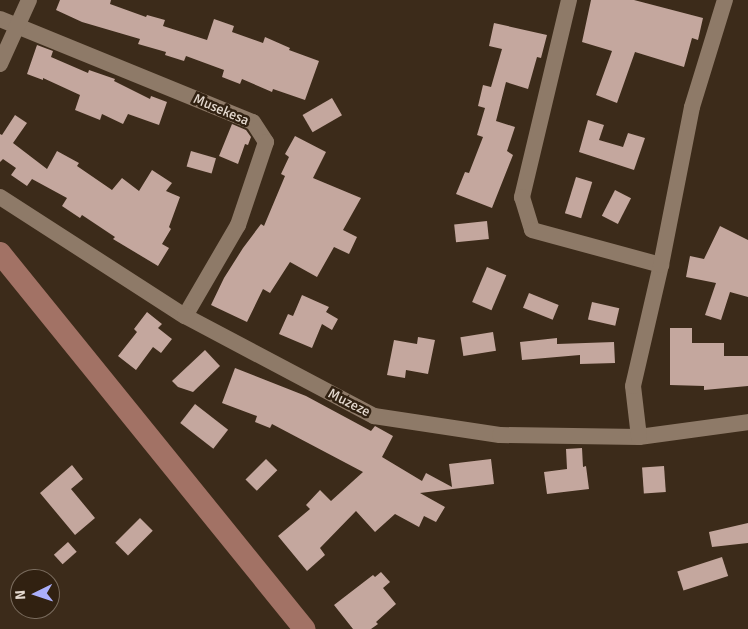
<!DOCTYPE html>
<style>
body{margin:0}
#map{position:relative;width:748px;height:629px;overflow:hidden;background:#3c2b1a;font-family:Signika,sans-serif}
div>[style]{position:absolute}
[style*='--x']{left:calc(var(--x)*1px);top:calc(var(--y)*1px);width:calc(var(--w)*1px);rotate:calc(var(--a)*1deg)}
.building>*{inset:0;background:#c4a79e;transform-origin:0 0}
.street>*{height:16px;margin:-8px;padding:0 8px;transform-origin:8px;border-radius:8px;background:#8e7a68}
.secondary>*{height:22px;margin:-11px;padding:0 11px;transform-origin:11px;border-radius:11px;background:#a27265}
span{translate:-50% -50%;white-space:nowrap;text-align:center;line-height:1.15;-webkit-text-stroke:5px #312111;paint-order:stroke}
.street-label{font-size:14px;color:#e4d9cf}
.north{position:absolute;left:10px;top:569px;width:50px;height:50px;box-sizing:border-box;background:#312111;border:1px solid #796b5d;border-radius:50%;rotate:266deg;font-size:14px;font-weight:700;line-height:20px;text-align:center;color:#e4d9cf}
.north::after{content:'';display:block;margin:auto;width:18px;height:22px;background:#abaffb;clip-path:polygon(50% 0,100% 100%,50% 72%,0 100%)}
</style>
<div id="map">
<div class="building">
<i style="clip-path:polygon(60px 0,111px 0,110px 4px,146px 17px,147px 15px,165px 20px,163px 26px,207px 40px,214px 19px,234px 26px,232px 32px,263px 43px,265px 37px,290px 48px,289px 50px,319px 61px,305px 100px,273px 89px,272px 92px,242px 79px,240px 84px,222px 77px,224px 70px,186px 56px,184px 61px,165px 55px,166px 52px,138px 44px,140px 39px,82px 22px,56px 10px)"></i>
<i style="clip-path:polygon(591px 0,634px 0,703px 18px,698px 40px,692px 38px,684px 67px,635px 52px,617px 103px,596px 95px,612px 51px,582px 42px)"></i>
<i style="clip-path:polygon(494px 23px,547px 35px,541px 58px,537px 57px,528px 89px,506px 82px,496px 121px,515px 127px,507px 151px,513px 155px,492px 208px,456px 194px,465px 172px,469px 173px,483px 137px,477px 135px,485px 108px,478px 106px,483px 85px,491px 87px,502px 49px,489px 46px)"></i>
<i style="clip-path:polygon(37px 45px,53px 51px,51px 57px,88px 73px,89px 70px,115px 79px,114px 81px,150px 99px,151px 96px,167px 102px,159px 125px,128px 114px,123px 124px,102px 114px,100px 120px,75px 110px,80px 95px,43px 78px,43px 80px,27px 74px)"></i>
<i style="left:332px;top:98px;width:20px;height:34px;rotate:60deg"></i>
<i style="clip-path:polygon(15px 115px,27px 123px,13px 143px,47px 169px,57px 151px,79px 163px,77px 166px,112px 190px,122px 178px,139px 191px,152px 170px,172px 183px,166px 191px,180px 197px,169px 227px,171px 229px,162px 244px,169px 248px,158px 266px,113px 239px,115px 237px,82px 215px,80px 218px,62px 206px,67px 198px,32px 179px,27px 186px,11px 175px,16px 168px,3px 159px,0 162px,0 134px,2px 135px)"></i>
<i style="clip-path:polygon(588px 120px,604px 125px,599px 140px,623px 147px,628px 133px,645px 138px,634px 170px,579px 152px)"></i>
<i style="clip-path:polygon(232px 124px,246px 130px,251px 137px,248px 145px,245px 144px,238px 164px,219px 156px)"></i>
<i style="clip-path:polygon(295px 136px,326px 152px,313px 178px,361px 198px,343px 230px,357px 237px,349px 254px,334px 247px,317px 277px,290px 262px,270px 293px,263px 289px,247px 322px,211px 305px,224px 278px,243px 248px,261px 224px,264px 226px,285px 176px,281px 174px,289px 157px,285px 154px)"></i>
<i style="left:191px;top:151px;width:26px;height:16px;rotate:16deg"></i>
<i style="left:576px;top:177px;width:17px;height:38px;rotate:17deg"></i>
<i style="left:615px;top:190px;width:18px;height:29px;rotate:27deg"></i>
<i style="left:487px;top:221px;width:18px;height:33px;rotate:84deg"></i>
<i style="clip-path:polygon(720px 226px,748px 240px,748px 297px,730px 292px,721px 320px,705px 315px,716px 283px,686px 277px,690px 256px,704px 259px)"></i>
<i style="left:487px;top:267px;width:21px;height:38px;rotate:23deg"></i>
<i style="left:529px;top:293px;width:32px;height:16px;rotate:22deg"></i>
<i style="clip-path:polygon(302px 295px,329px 307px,326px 312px,338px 319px,332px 330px,322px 324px,312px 348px,279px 334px,288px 314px,293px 316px)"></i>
<i style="left:592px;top:302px;width:28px;height:18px;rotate:13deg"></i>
<i style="clip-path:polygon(147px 312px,162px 324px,158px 328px,172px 339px,161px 353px,153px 347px,136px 370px,118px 356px,137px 332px,134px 329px)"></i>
<i style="clip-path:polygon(670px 328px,692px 328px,692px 343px,724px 343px,724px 356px,748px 356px,748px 386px,704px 390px,704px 386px,670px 385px)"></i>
<i style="left:493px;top:332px;width:19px;height:33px;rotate:81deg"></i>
<i style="clip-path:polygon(418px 337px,435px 340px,428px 374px,406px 370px,405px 378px,387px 375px,394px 340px,417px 344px)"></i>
<i style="clip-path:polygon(557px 338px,557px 344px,614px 342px,615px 363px,580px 364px,580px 355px,522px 360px,520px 342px)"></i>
<i style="clip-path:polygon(205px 350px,220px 366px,193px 392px,178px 387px,172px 381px)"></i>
<i style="clip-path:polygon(235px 368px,306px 396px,371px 431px,375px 426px,393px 436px,382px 457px,422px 481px,426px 473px,452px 487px,449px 464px,491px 459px,494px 484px,420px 493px,445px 507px,436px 522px,424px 516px,419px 527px,395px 514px,375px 532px,356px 511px,320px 548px,325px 555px,307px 571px,278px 536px,310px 509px,306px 505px,320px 490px,331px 501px,363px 472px,272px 424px,270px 428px,255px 422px,257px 416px,222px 403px)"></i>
<i style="left:195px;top:404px;width:42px;height:24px;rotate:38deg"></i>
<i style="clip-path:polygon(582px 448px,583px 467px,586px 466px,589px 489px,547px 494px,544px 472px,567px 469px,566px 449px)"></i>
<i style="left:266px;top:459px;width:16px;height:29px;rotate:45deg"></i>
<i style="clip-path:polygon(72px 465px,83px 479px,71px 489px,95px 518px,75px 535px,40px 493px)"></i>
<i style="left:664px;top:466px;width:26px;height:22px;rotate:86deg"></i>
<i style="left:140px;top:518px;width:18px;height:35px;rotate:45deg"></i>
<i style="clip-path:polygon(748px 523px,748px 543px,712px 547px,709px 532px)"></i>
<i style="left:68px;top:542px;width:13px;height:19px;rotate:48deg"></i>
<i style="left:722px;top:557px;width:20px;height:47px;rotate:72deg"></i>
<i style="clip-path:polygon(381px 572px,390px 582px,383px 588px,396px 604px,376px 622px,378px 624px,371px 629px,353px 629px,334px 605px,373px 575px,375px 577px)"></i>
</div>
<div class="street">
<i style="--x:569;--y:0;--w:203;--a:103.4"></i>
<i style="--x:522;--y:197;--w:34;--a:73"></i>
<i style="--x:532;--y:230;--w:134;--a:15.2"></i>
<i style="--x:0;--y:19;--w:273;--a:22.2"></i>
<i style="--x:253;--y:122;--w:24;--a:57"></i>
<i style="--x:266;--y:142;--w:88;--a:108.6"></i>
<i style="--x:238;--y:225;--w:105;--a:120.2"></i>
<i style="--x:0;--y:64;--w:70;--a:-65.6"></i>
<i style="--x:0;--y:197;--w:220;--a:32.8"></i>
<i style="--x:185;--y:316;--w:214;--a:27.9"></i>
<i style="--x:374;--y:416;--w:127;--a:8.6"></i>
<i style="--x:500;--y:435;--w:139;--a:0.8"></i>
<i style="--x:639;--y:437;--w:110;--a:-7.8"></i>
<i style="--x:639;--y:437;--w:51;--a:-96.7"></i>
<i style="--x:633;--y:386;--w:124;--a:-77"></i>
<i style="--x:661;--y:265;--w:161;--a:-78.9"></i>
<i style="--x:692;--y:107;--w:112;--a:-72.9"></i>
</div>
<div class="secondary">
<i style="--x:0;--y:253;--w:484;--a:51"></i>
</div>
<div class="street-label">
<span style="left:221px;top:110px;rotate:23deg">Musekesa</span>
<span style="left:349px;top:403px;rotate:27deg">Muzeze</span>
</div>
<div class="north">N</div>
</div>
